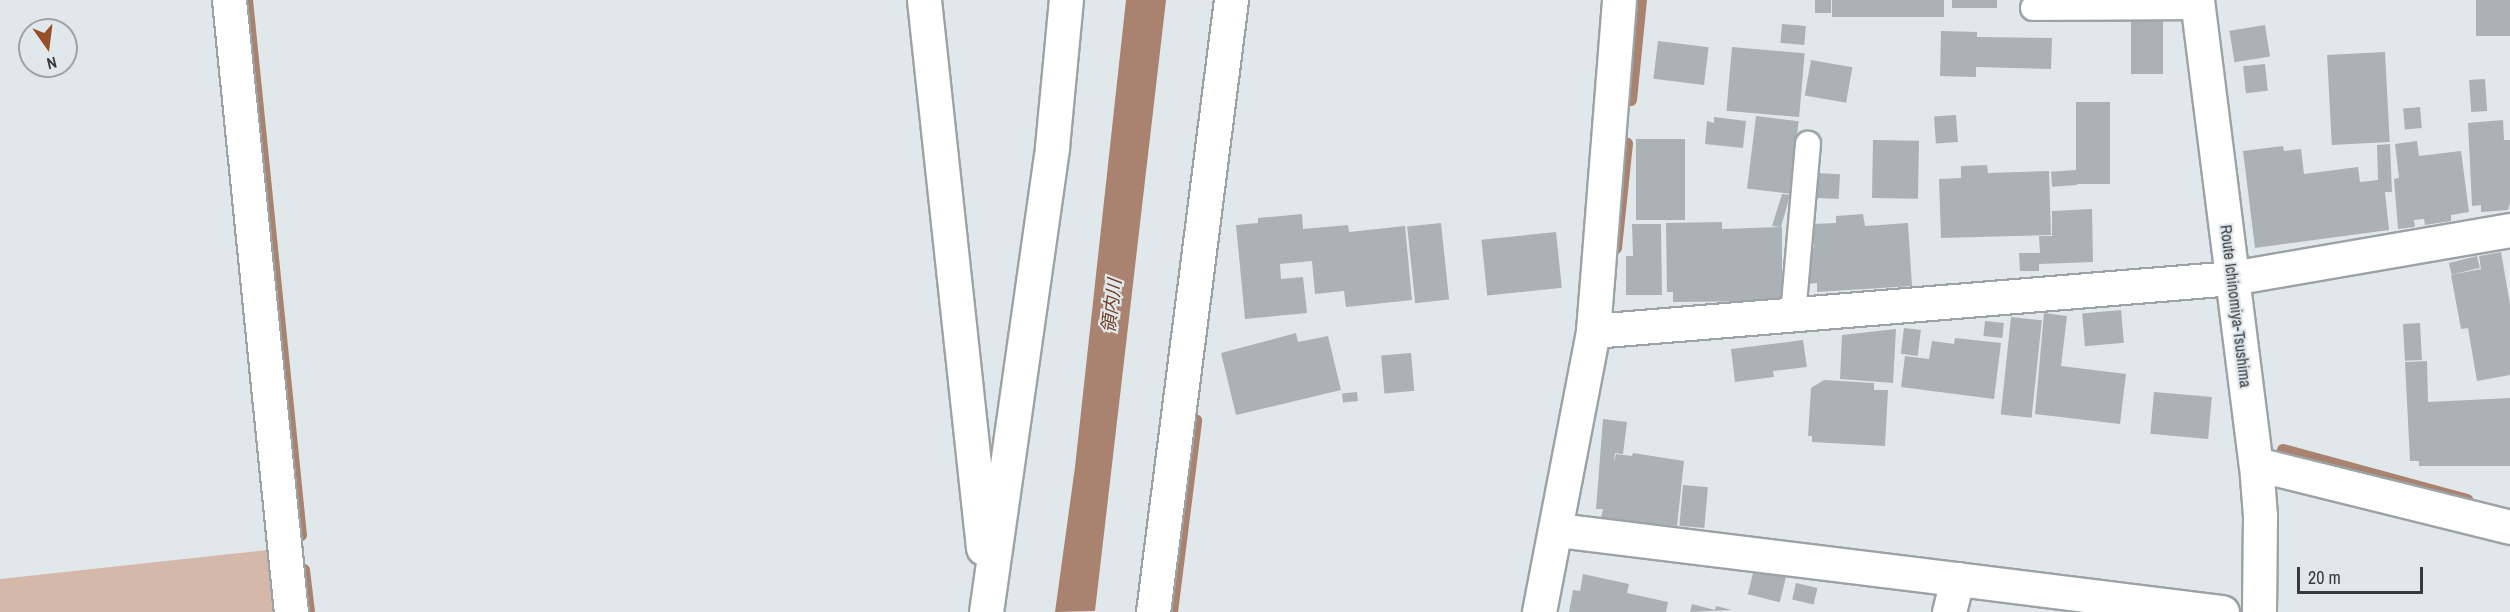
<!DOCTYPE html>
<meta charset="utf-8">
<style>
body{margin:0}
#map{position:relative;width:2510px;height:612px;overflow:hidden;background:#e1e8ec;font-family:"Archivo Narrow","Noto Sans JP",sans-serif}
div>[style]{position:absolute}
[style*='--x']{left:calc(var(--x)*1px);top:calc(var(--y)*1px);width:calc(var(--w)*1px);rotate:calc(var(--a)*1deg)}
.green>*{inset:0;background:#d4b8aa}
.water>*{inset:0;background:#a9836f}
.stream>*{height:12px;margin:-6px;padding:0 6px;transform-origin:6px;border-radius:6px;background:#a9836f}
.building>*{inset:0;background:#abb2b5;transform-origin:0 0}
.roads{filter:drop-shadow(2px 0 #9ca3a6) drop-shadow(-2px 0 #9ca3a6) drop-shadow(0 2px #9ca3a6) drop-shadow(0 -2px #9ca3a6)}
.lane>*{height:24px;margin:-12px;padding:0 12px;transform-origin:12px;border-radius:12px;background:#fff}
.street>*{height:33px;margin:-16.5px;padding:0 16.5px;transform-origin:16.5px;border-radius:16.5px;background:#fff}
.secondary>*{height:33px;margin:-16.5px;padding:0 16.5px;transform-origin:16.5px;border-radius:16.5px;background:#fff}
span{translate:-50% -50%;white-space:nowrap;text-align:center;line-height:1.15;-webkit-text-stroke:4.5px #e1e8ec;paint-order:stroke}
.street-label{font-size:16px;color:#373a3b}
.water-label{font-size:18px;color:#703b1d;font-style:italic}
.north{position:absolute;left:18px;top:18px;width:60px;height:60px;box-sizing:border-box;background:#e1e8ec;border:2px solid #9da2a5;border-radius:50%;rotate:166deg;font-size:16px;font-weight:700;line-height:24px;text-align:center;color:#373a3b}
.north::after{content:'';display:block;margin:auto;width:21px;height:27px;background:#955027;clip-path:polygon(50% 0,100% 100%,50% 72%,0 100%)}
.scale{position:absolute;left:2297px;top:567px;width:126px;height:27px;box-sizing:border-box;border:3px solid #373a3b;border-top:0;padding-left:8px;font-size:18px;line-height:21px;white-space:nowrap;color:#373a3b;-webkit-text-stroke:4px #e1e8ec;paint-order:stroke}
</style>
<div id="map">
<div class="green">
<i style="clip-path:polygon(276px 549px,282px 612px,0 612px,0 579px)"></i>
</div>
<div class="water">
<i style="clip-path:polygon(1126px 0,1166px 0,1095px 611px,1055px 612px,1075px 467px)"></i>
</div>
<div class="stream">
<i style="--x:247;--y:0;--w:538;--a:84.24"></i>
<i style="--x:1631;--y:100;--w:100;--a:-84.3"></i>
<i style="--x:1616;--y:248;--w:105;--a:-84"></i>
<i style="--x:2283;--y:450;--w:191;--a:15.2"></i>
<i style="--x:304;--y:570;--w:42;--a:83.2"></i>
<i style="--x:1172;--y:612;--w:193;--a:-82.8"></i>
</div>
<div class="building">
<i style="left:1815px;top:0;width:16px;height:13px"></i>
<i style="left:1832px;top:0;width:112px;height:17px"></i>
<i style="left:1952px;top:0;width:45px;height:8px"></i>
<i style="left:2476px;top:0;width:34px;height:36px"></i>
<i style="left:2163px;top:20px;width:54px;height:32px;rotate:90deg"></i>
<i style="left:1782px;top:24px;width:24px;height:19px;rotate:5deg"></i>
<i style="left:2265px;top:25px;width:32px;height:36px;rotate:81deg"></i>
<i style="clip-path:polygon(1941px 31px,1977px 32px,1977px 37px,2052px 38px,2051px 69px,1976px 67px,1976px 77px,1940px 76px)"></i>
<i style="left:1658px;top:41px;width:51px;height:38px;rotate:7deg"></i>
<i style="left:1732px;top:47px;width:73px;height:64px;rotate:5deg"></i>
<i style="left:2385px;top:52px;width:90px;height:58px;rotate:87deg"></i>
<i style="left:1811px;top:60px;width:42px;height:36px;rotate:10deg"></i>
<i style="left:2265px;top:64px;width:27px;height:22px;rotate:84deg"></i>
<i style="left:2485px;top:79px;width:32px;height:16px;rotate:86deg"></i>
<i style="left:2076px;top:102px;width:34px;height:82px"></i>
<i style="left:2420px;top:107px;width:21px;height:17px;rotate:85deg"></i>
<i style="left:1956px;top:115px;width:27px;height:22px;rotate:86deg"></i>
<i style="left:1756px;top:116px;width:43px;height:73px;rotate:7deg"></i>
<i style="clip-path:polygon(1714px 117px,1746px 121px,1743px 148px,1705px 144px,1707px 121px,1714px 123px)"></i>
<i style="clip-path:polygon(2503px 120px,2504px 140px,2510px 140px,2510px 203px,2508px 210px,2481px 212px,2481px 205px,2472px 206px,2468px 123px)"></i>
<i style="left:1685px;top:139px;width:81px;height:49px;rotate:90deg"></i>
<i style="left:1873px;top:140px;width:46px;height:58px;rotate:1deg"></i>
<i style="clip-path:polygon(2417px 141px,2419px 156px,2461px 151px,2469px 212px,2451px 215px,2451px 221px,2425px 225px,2424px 219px,2414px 220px,2415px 227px,2398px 229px,2394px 179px,2399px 178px,2395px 144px)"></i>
<i style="clip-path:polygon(2390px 144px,2392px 192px,2385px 192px,2389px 230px,2255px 248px,2243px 151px,2283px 146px,2284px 151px,2301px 149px,2304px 174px,2358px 167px,2360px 182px,2378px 180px,2377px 145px)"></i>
<i style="clip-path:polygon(1987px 165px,1988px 173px,2049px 171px,2051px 235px,1941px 238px,1939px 179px,1961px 178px,1961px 166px)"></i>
<i style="left:2076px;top:170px;width:15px;height:25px;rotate:86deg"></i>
<i style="left:1818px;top:173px;width:22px;height:25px;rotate:3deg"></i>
<i style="clip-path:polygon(1782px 194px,1790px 195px,1781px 227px,1772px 226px)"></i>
<i style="clip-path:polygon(2092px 209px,2093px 262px,2039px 264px,2039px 271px,2020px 271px,2019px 253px,2040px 253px,2039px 236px,2052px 236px,2052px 211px)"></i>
<i style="clip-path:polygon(1302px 214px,1303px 229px,1348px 225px,1349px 232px,1405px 226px,1412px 300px,1346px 307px,1344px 291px,1315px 294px,1312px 261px,1280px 264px,1281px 279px,1303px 277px,1307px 313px,1245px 319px,1236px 225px,1258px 223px,1258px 218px)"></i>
<i style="clip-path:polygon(1863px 214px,1865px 226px,1908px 223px,1912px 286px,1817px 292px,1817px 283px,1809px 284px,1809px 248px,1814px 247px,1813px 224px,1836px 223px,1836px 216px)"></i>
<i style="clip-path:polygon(1722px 222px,1722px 229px,1782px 227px,1782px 301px,1673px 302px,1673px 292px,1667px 292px,1666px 223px)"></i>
<i style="left:1441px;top:223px;width:77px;height:34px;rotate:84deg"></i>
<i style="clip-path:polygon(1632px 224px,1661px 224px,1662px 295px,1626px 295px,1626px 256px,1633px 256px)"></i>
<i style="left:1556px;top:232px;width:56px;height:75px;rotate:84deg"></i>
<i style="clip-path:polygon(2501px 252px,2510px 304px,2510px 375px,2477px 381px,2468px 328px,2461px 329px,2451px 275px,2481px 269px,2479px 256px)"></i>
<i style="left:2477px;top:256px;width:12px;height:29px;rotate:76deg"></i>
<i style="left:2121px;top:310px;width:33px;height:39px;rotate:85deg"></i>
<i style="clip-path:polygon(2044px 313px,2067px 316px,2061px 366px,2126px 374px,2120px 424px,2035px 414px)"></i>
<i style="left:2011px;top:317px;width:31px;height:98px;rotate:6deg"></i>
<i style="left:1985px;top:321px;width:19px;height:15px;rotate:6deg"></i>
<i style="left:2420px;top:323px;width:37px;height:17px;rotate:87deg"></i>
<i style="left:1904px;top:328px;width:17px;height:26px;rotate:7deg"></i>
<i style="clip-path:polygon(1896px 329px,1893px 383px,1840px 379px,1842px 335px)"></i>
<i style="clip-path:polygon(1296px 333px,1298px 342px,1328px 336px,1341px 390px,1236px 415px,1221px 353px)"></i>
<i style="clip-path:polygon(1955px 338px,2001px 343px,1994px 399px,1901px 387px,1905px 356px,1929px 359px,1932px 341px,1954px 344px)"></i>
<i style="clip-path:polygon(1803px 340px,1807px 367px,1773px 371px,1774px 377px,1735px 382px,1731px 349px)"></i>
<i style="left:1411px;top:353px;width:38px;height:30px;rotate:85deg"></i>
<i style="clip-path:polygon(2427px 361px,2428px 402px,2510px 398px,2510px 466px,2419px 466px,2419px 461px,2410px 461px,2405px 362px)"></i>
<i style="clip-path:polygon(1824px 380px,1874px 383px,1874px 390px,1888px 390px,1885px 446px,1812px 442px,1812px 436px,1808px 436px,1811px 388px)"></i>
<i style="left:1357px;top:392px;width:9px;height:15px;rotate:84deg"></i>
<i style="left:2154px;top:392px;width:58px;height:42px;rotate:5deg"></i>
<i style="clip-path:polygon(1603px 419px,1627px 422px,1623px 454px,1615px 453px,1614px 463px,1616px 454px,1632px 456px,1633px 453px,1684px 461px,1677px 526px,1601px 518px,1603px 509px,1596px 509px)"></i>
<i style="left:1683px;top:485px;width:25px;height:41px;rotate:5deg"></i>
<i style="left:1754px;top:569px;width:33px;height:26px;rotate:14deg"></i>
<i style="clip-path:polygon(1583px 574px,1629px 584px,1627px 593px,1668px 602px,1666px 612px,1569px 612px,1573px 590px,1580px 591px)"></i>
<i style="left:1796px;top:583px;width:22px;height:17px;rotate:13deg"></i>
<i style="clip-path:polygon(1692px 604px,1715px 610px,1716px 606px,1732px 610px,1690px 612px)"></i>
</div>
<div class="roads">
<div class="lane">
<i style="--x:2033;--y:8;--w:165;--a:-0.3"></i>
<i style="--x:1793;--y:315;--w:172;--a:-85"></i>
</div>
<div class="street">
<i style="--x:229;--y:0;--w:615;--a:84.22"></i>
<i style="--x:924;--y:0;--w:551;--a:83.85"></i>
<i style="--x:1593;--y:331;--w:641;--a:-4.74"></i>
<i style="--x:2232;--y:278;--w:282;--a:-9.8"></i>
<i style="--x:2256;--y:464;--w:262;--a:13.9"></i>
<i style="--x:1557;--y:530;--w:403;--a:7"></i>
<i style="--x:986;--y:612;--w:470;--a:-81.9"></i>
<i style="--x:1052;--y:147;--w:148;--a:-84.6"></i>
<i style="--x:1153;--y:612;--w:617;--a:-82.74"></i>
<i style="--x:1539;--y:612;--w:286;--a:-79.1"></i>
<i style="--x:1593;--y:331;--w:332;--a:-85.5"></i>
<i style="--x:1949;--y:612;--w:34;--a:-76"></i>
<i style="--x:1957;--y:579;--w:267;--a:7.1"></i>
</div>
<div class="secondary">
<i style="--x:2197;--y:0;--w:468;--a:82.8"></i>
<i style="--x:2256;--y:464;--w:52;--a:85.6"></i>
<i style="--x:2260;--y:516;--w:96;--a:90.6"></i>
</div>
</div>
<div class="street-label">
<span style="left:2236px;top:306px;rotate:83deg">Route Ichinomiya-Tsushima</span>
</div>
<div class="water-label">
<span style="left:1112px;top:306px;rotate:-83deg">領内川</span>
</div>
<div class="north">N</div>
<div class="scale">20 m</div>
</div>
